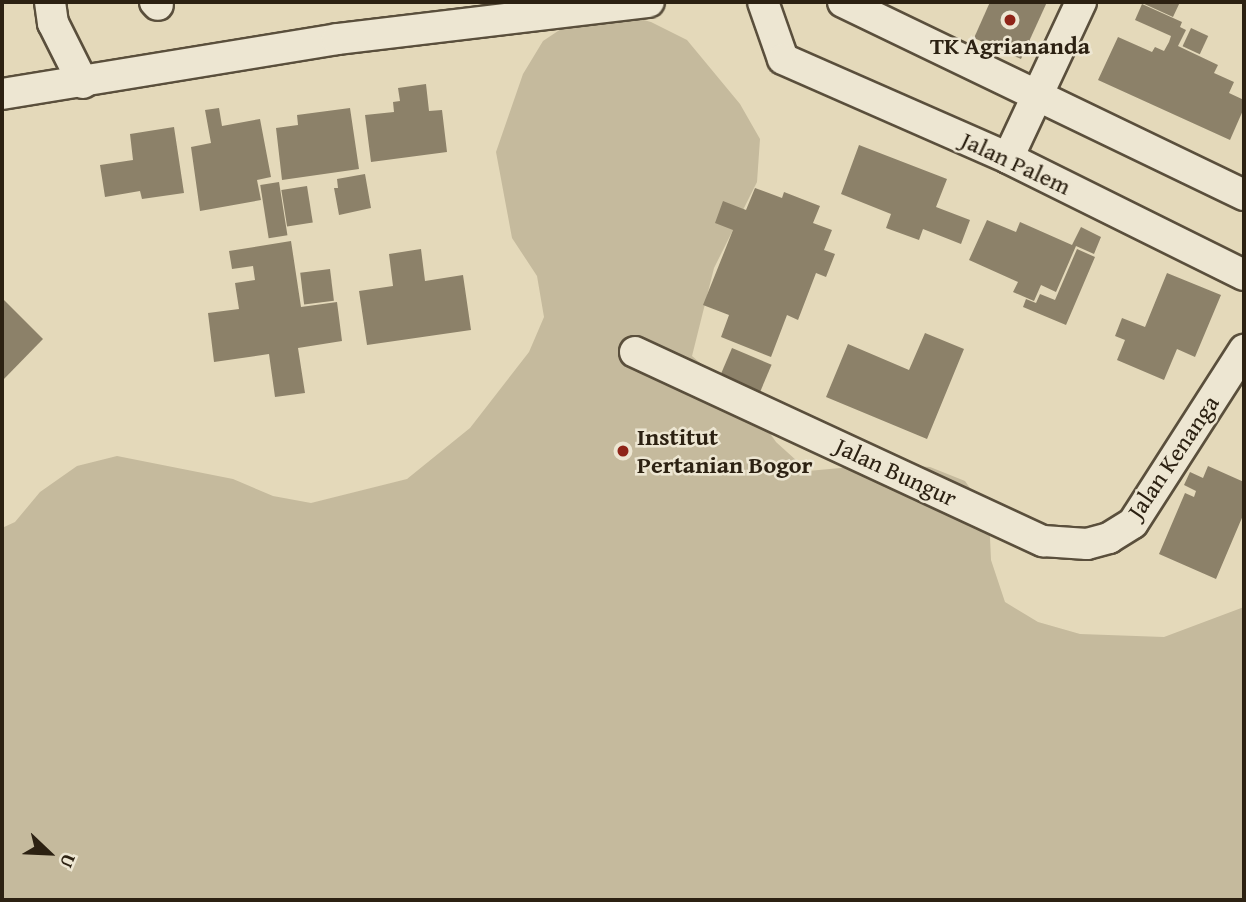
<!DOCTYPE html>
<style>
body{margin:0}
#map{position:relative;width:1246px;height:902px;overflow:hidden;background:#e4d9ba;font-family:"Gentium Book Plus",serif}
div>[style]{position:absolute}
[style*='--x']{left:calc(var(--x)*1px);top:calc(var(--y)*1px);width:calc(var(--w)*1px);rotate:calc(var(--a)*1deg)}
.green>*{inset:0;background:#c5ba9d}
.building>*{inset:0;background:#8c8169;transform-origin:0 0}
.roads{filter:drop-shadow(2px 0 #5a4f3c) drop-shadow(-2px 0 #5a4f3c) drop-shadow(0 2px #5a4f3c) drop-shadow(0 -2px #5a4f3c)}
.minor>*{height:30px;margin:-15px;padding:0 15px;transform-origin:15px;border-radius:15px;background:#ede6d2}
.dots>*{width:19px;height:19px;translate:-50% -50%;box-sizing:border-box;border:4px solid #ede6d2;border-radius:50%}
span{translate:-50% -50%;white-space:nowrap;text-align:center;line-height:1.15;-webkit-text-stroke:5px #ede6d2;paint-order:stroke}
.poi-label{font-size:24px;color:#2c2112;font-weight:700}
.left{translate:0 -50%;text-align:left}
.street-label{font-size:24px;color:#2c2112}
.frame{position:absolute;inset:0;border:4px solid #2c2112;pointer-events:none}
.north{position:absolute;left:14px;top:818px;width:70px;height:70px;-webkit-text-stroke:5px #ede6d2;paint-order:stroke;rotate:113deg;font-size:19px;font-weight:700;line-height:28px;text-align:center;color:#2c2112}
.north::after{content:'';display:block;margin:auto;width:24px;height:32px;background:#2c2112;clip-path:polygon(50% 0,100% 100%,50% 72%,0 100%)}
</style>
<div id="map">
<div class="green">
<i style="clip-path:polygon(614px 12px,651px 22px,687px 40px,740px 104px,760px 139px,757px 182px,714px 268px,692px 356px,752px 408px,776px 442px,808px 471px,884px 464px,930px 467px,965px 481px,989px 515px,991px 560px,1005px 602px,1038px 622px,1080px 634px,1164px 637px,1244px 607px,1244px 900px,2px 900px,2px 528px,15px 522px,40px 492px,77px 466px,117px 456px,233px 479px,273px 496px,311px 503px,407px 479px,470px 428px,529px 352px,544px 317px,537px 276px,512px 238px,496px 152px,523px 74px,543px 41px,576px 19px)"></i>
</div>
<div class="building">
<i style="clip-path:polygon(990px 2px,1047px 2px,1021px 59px,974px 38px)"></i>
<i style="clip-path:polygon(1140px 2px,1180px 2px,1173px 17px)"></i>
<i style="clip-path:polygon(1142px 4px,1182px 22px,1180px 27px,1186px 30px,1178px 46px,1218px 65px,1214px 73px,1234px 82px,1229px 93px,1244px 100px,1244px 108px,1230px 140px,1098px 80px,1118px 37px,1152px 52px,1155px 47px,1164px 51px,1169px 42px,1171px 36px,1135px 20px)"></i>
<i style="left:1191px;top:28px;width:19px;height:20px;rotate:25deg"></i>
<i style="clip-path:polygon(426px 84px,429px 111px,442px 110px,447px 152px,371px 162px,365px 115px,394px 112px,393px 102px,400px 101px,398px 88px)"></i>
<i style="clip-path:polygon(219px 108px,222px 126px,260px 119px,271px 177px,257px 180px,261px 200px,200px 211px,191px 147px,211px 143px,205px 110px)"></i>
<i style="clip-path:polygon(350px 108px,359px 169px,282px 180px,276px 128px,298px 125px,297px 115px)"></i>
<i style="clip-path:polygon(174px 127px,184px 193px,142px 199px,140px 191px,105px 197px,100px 165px,133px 160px,130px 134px)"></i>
<i style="clip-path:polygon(859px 145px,947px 179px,936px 207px,970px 220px,961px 244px,923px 229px,919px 240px,886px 228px,891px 214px,841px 194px)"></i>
<i style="clip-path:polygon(365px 174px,371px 208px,339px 215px,334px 188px,338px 188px,337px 179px)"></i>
<i style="left:279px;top:182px;width:54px;height:19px;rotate:81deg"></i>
<i style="left:307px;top:186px;width:37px;height:26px;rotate:81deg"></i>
<i style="clip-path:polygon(755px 188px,782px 198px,784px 192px,820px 206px,813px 223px,832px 230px,824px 250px,835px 254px,826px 277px,816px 273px,798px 320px,787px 315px,771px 357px,721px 337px,729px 315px,703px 305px,733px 230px,715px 223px,723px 201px,746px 210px)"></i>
<i style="clip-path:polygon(987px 220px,1016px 232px,1020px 222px,1072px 245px,1081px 227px,1101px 237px,1094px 254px,1076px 246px,1056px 292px,1041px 285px,1034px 301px,1013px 292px,1018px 282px,969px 260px)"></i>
<i style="clip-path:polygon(291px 241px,301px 307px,337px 302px,342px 341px,298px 348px,305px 393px,275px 397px,269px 354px,214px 362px,208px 313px,239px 309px,235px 283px,255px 280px,253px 266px,232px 269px,229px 251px)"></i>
<i style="clip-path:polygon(421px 249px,425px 281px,463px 275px,471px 330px,367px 345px,359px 291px,393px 286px,389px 254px)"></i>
<i style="clip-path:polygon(1077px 249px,1095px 257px,1066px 325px,1023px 307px,1026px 299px,1036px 303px,1040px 294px,1055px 300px)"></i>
<i style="left:330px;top:269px;width:32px;height:30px;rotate:83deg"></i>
<i style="clip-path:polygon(1167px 273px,1221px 295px,1195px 357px,1177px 349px,1164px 380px,1117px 360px,1125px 340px,1115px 336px,1122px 318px,1145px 327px)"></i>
<i style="clip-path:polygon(2px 298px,43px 339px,2px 381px)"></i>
<i style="clip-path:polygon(925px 333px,964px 349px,927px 439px,826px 397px,848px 344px,909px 370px)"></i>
<i style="left:732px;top:348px;width:43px;height:30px;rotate:23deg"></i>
<i style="clip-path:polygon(1208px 466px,1244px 482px,1244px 513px,1216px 579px,1159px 554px,1185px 493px,1194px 497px,1196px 491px,1184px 485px,1190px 472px,1203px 478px)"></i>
</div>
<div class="roads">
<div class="minor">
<i style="--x:50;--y:2;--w:21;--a:82"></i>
<i style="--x:53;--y:23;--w:67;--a:63.4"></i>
<i style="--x:155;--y:2;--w:4;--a:45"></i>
<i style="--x:763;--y:2;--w:60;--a:70.7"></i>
<i style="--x:783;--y:59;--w:246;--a:23.7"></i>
<i style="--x:1008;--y:158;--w:263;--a:26.4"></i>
<i style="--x:843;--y:2;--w:445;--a:25.7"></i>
<i style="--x:2;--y:94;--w:339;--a:-9.3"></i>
<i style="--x:337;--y:39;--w:314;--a:-6.8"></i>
<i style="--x:1008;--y:158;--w:172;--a:-64.9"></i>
<i style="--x:635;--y:352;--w:450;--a:24.9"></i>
<i style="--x:1043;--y:541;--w:44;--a:3.9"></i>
<i style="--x:1087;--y:544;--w:23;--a:-15"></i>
<i style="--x:1109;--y:538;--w:28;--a:-32"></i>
<i style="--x:1133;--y:523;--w:206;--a:-57.3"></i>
</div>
</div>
<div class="dots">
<i style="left:1010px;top:20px;background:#8f2418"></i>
<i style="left:623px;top:451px;background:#8f2418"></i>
</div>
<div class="poi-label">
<span style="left:1010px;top:46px">TK Agriananda</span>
<span class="left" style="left:637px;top:451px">Institut<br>Pertanian Bogor</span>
</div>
<div class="street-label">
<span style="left:1016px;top:163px;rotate:25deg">Jalan Palem</span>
<span style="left:1173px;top:457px;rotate:-56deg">Jalan Kenanga</span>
<span style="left:896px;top:472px;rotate:25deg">Jalan Bungur</span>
</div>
<div class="frame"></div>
<div class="north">U</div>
</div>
